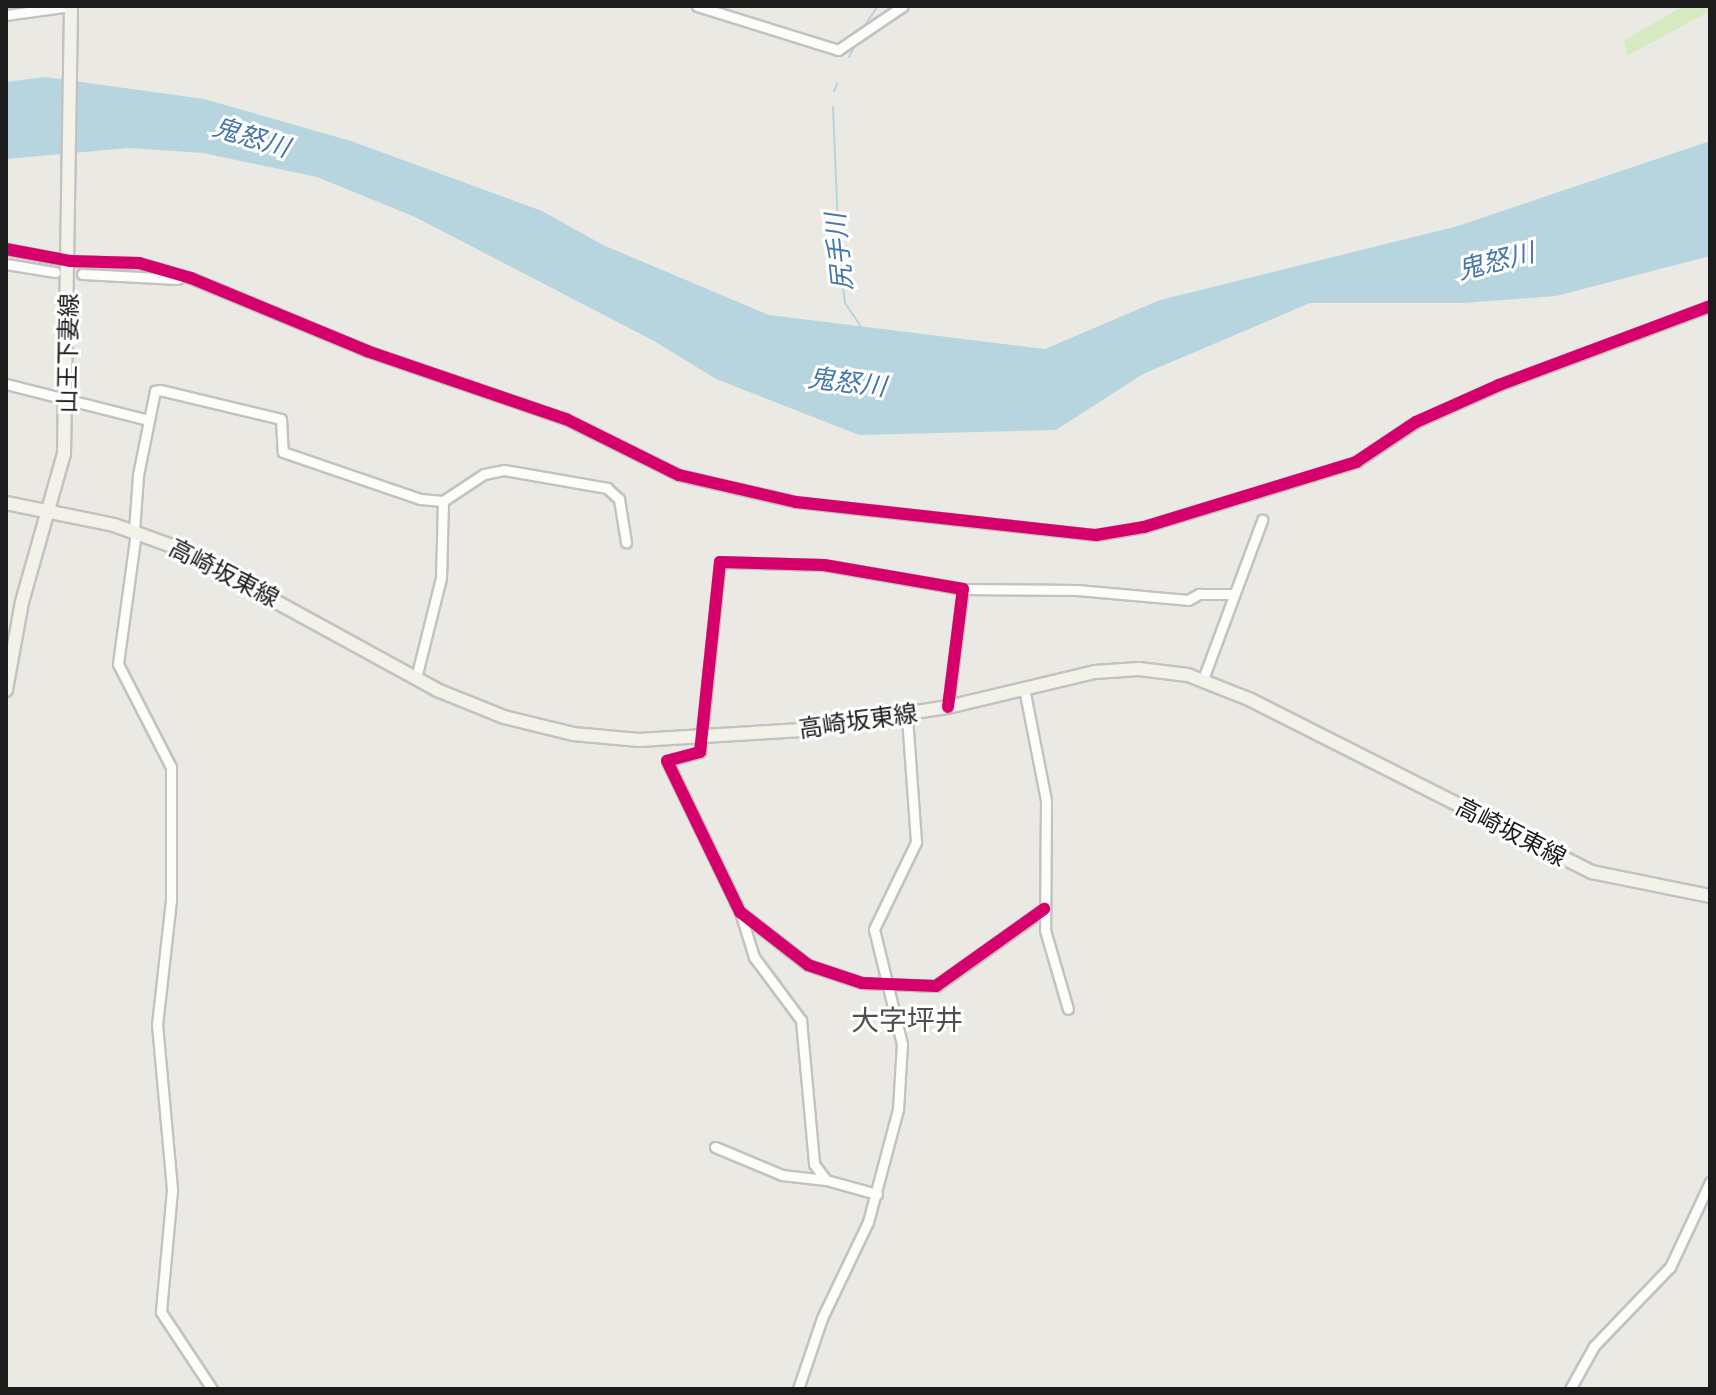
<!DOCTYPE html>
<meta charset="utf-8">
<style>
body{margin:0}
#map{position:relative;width:1716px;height:1395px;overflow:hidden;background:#ebe9e4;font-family:"Asap Condensed","Noto Sans JP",sans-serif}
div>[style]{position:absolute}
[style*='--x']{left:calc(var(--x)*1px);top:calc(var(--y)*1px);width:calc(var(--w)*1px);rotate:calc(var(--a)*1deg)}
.grass>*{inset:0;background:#d6eac1}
.water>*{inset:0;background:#b6d5df}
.stream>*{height:2px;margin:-1px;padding:0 1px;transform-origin:1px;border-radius:1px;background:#b6d5df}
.roads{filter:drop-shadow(2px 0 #c3c2c0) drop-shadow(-2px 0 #c3c2c0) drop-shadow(0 2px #c3c2c0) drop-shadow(0 -2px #c3c2c0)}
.street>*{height:9px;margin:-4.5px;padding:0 4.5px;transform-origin:4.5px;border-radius:4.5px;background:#fcfcfb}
.secondary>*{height:12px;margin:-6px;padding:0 6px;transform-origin:6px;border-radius:6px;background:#f2f2e9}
.cycleway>*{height:12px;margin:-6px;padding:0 6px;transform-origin:6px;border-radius:6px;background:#d6006c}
span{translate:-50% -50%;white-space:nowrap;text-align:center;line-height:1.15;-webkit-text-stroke:6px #fff;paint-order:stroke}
.street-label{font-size:24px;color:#1c1c1c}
.water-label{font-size:26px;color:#4776ad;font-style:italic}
.quarter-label{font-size:28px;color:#4f4f4f}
.frame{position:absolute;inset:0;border:8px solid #1c1c1c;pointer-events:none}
</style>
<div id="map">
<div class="grass">
<i style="clip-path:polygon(1684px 6px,1710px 6px,1710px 11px,1627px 56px,1624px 40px)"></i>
</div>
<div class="water">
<i style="clip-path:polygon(45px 77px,204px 99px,351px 141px,542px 211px,603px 245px,769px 315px,1045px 349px,1160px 300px,1458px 226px,1710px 141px,1710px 256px,1556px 296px,1464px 303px,1310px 303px,1143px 374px,1056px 430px,859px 435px,716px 379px,654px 341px,415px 217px,317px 177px,203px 153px,129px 148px,6px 159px,6px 82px)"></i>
</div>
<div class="stream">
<i style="--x:863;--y:28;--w:27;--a:-56"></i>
<i style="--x:849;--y:57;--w:18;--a:-63"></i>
<i style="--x:834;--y:91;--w:8;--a:-67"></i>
<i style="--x:833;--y:107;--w:145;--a:87.6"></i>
<i style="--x:839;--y:252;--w:51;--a:83.3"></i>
<i style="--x:845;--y:303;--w:29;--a:56"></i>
</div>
<div class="roads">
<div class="street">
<i style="--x:697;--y:6;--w:148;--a:17.3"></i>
<i style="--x:838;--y:50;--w:78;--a:-34.1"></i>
<i style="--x:6;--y:15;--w:66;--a:-7.9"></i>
<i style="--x:6;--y:249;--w:65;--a:10.6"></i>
<i style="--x:70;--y:261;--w:69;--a:1.7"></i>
<i style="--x:139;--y:263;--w:54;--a:16.1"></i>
<i style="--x:191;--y:278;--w:191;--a:22.5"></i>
<i style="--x:367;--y:351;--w:210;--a:18.9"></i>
<i style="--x:566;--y:419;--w:126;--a:26.4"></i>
<i style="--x:679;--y:475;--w:120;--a:13"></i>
<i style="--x:796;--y:502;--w:302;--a:6.3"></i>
<i style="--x:1096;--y:535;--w:49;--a:-9.5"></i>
<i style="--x:1144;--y:527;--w:222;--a:-17"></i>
<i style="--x:1356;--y:462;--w:72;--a:-33.7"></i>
<i style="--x:1416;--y:422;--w:91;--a:-24"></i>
<i style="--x:1499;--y:385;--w:225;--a:-20.5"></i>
<i style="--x:6;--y:264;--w:50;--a:9.3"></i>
<i style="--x:82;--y:274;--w:96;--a:3"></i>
<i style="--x:6;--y:384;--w:146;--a:14.2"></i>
<i style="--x:134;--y:531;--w:56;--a:-85.9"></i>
<i style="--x:138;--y:475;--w:86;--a:-78.6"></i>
<i style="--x:155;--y:391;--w:5;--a:-11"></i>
<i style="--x:160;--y:390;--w:124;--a:13.5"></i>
<i style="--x:281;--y:419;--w:33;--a:87"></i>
<i style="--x:283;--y:452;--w:145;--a:18.9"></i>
<i style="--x:420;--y:499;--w:23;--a:5"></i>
<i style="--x:443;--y:501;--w:49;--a:-33.4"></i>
<i style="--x:484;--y:474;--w:20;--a:-11"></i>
<i style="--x:504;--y:470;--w:105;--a:9.9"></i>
<i style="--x:607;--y:488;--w:16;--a:43"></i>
<i style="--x:619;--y:499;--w:44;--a:80.8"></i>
<i style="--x:136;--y:532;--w:133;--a:97.8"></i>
<i style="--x:118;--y:664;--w:116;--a:62.8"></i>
<i style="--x:171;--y:767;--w:133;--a:90"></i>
<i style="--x:171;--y:900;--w:125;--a:96.4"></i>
<i style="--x:157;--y:1024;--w:167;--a:84.8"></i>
<i style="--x:172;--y:1190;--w:122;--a:95.2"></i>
<i style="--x:161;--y:1312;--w:92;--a:56.5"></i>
<i style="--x:963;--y:589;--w:114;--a:0.5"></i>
<i style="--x:1077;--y:590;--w:111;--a:5.1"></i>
<i style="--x:1188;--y:600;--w:13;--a:-29"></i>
<i style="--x:1199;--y:594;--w:34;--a:0"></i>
<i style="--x:416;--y:678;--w:103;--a:-76"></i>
<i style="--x:441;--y:578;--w:77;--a:-88.5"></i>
<i style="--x:1203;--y:679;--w:170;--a:-69.6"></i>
<i style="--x:1024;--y:688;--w:114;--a:78.9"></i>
<i style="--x:1046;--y:800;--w:130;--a:90.4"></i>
<i style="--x:1045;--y:930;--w:82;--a:73.8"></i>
<i style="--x:948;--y:707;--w:119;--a:-82.8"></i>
<i style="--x:963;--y:589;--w:141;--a:-170.2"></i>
<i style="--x:824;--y:565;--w:104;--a:-178.3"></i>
<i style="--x:720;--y:562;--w:191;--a:96"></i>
<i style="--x:700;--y:752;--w:34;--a:165"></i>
<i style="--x:667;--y:761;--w:168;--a:64.2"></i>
<i style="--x:740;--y:912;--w:86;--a:37.9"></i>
<i style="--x:808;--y:965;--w:57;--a:18.4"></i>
<i style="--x:862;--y:983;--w:74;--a:2.3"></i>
<i style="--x:936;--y:986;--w:133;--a:-35.5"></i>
<i style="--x:740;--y:912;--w:47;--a:72.7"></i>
<i style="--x:754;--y:957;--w:79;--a:53.3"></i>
<i style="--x:801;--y:1020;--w:145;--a:84.8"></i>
<i style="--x:814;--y:1164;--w:20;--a:53"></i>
<i style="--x:826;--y:1180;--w:53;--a:15.4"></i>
<i style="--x:715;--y:1147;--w:73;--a:22.7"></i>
<i style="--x:782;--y:1175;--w:44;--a:6.5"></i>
<i style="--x:798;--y:1389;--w:75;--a:-71.3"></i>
<i style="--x:822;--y:1318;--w:106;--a:-64.4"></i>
<i style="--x:868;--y:1222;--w:117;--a:-75.1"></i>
<i style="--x:898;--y:1109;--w:65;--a:-86.5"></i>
<i style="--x:902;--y:1044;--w:118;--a:-103.7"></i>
<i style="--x:874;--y:929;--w:97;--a:-64.2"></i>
<i style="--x:916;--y:842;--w:127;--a:-94.1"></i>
<i style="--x:1570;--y:1389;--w:49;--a:-60.8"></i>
<i style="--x:1594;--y:1346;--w:110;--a:-46.1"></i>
<i style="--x:1670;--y:1267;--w:94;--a:-64.8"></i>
</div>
<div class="secondary">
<i style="--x:6;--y:503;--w:110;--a:11.5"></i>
<i style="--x:114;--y:525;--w:68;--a:19.8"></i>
<i style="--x:178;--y:548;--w:295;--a:28.7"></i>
<i style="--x:437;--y:690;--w:72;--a:21.9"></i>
<i style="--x:504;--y:717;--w:71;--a:13.8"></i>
<i style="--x:573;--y:734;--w:66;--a:5.2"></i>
<i style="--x:639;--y:740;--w:163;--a:-3.5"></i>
<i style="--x:802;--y:730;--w:148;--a:-9"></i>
<i style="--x:948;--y:707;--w:151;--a:-13.4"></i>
<i style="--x:1095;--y:672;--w:44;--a:-3.9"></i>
<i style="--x:1139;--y:669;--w:49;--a:7"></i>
<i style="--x:1188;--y:675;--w:68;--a:21.6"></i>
<i style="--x:1251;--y:700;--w:382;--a:26.8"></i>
<i style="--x:1592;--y:872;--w:120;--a:11.5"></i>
<i style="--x:6;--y:690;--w:89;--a:-79.7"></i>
<i style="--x:22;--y:602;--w:154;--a:-74.2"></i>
<i style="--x:64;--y:454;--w:448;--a:-89.1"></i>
</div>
</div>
<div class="cycleway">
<i style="--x:6;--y:249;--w:65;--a:10.6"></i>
<i style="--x:70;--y:261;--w:69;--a:1.7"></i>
<i style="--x:139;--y:263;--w:54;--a:16.1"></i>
<i style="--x:191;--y:278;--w:191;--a:22.5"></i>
<i style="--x:367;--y:351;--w:210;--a:18.9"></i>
<i style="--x:566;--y:419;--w:126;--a:26.4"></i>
<i style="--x:679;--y:475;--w:120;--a:13"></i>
<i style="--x:796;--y:502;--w:302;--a:6.3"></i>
<i style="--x:1096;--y:535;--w:49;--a:-9.5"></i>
<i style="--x:1144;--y:527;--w:222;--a:-17"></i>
<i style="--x:1356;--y:462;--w:72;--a:-33.7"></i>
<i style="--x:1416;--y:422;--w:91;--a:-24"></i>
<i style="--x:1499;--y:385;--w:225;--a:-20.5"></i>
<i style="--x:948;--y:707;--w:119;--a:-82.8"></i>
<i style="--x:963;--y:589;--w:141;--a:-170.2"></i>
<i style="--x:824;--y:565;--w:104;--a:-178.3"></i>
<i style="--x:720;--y:562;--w:191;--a:96"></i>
<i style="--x:700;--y:752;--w:34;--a:165"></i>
<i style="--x:667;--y:761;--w:168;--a:64.2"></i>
<i style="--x:740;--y:912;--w:86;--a:37.9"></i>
<i style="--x:808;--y:965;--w:57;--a:18.4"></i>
<i style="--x:862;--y:983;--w:74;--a:2.3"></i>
<i style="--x:936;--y:986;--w:133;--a:-35.5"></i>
</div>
<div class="street-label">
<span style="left:68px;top:353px;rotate:-89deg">山王下妻線</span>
<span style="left:224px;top:573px;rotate:27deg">高崎坂東線</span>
<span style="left:858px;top:721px;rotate:-8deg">高崎坂東線</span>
<span style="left:1511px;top:832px;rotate:27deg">高崎坂東線</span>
</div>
<div class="water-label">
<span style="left:251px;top:138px;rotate:17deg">鬼怒川</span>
<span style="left:840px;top:252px;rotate:-96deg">尻手川</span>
<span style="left:1496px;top:262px;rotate:-14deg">鬼怒川</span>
<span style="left:847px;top:383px;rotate:7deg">鬼怒川</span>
</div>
<div class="quarter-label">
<span style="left:907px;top:1020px">大字坪井</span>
</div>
<div class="frame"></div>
</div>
